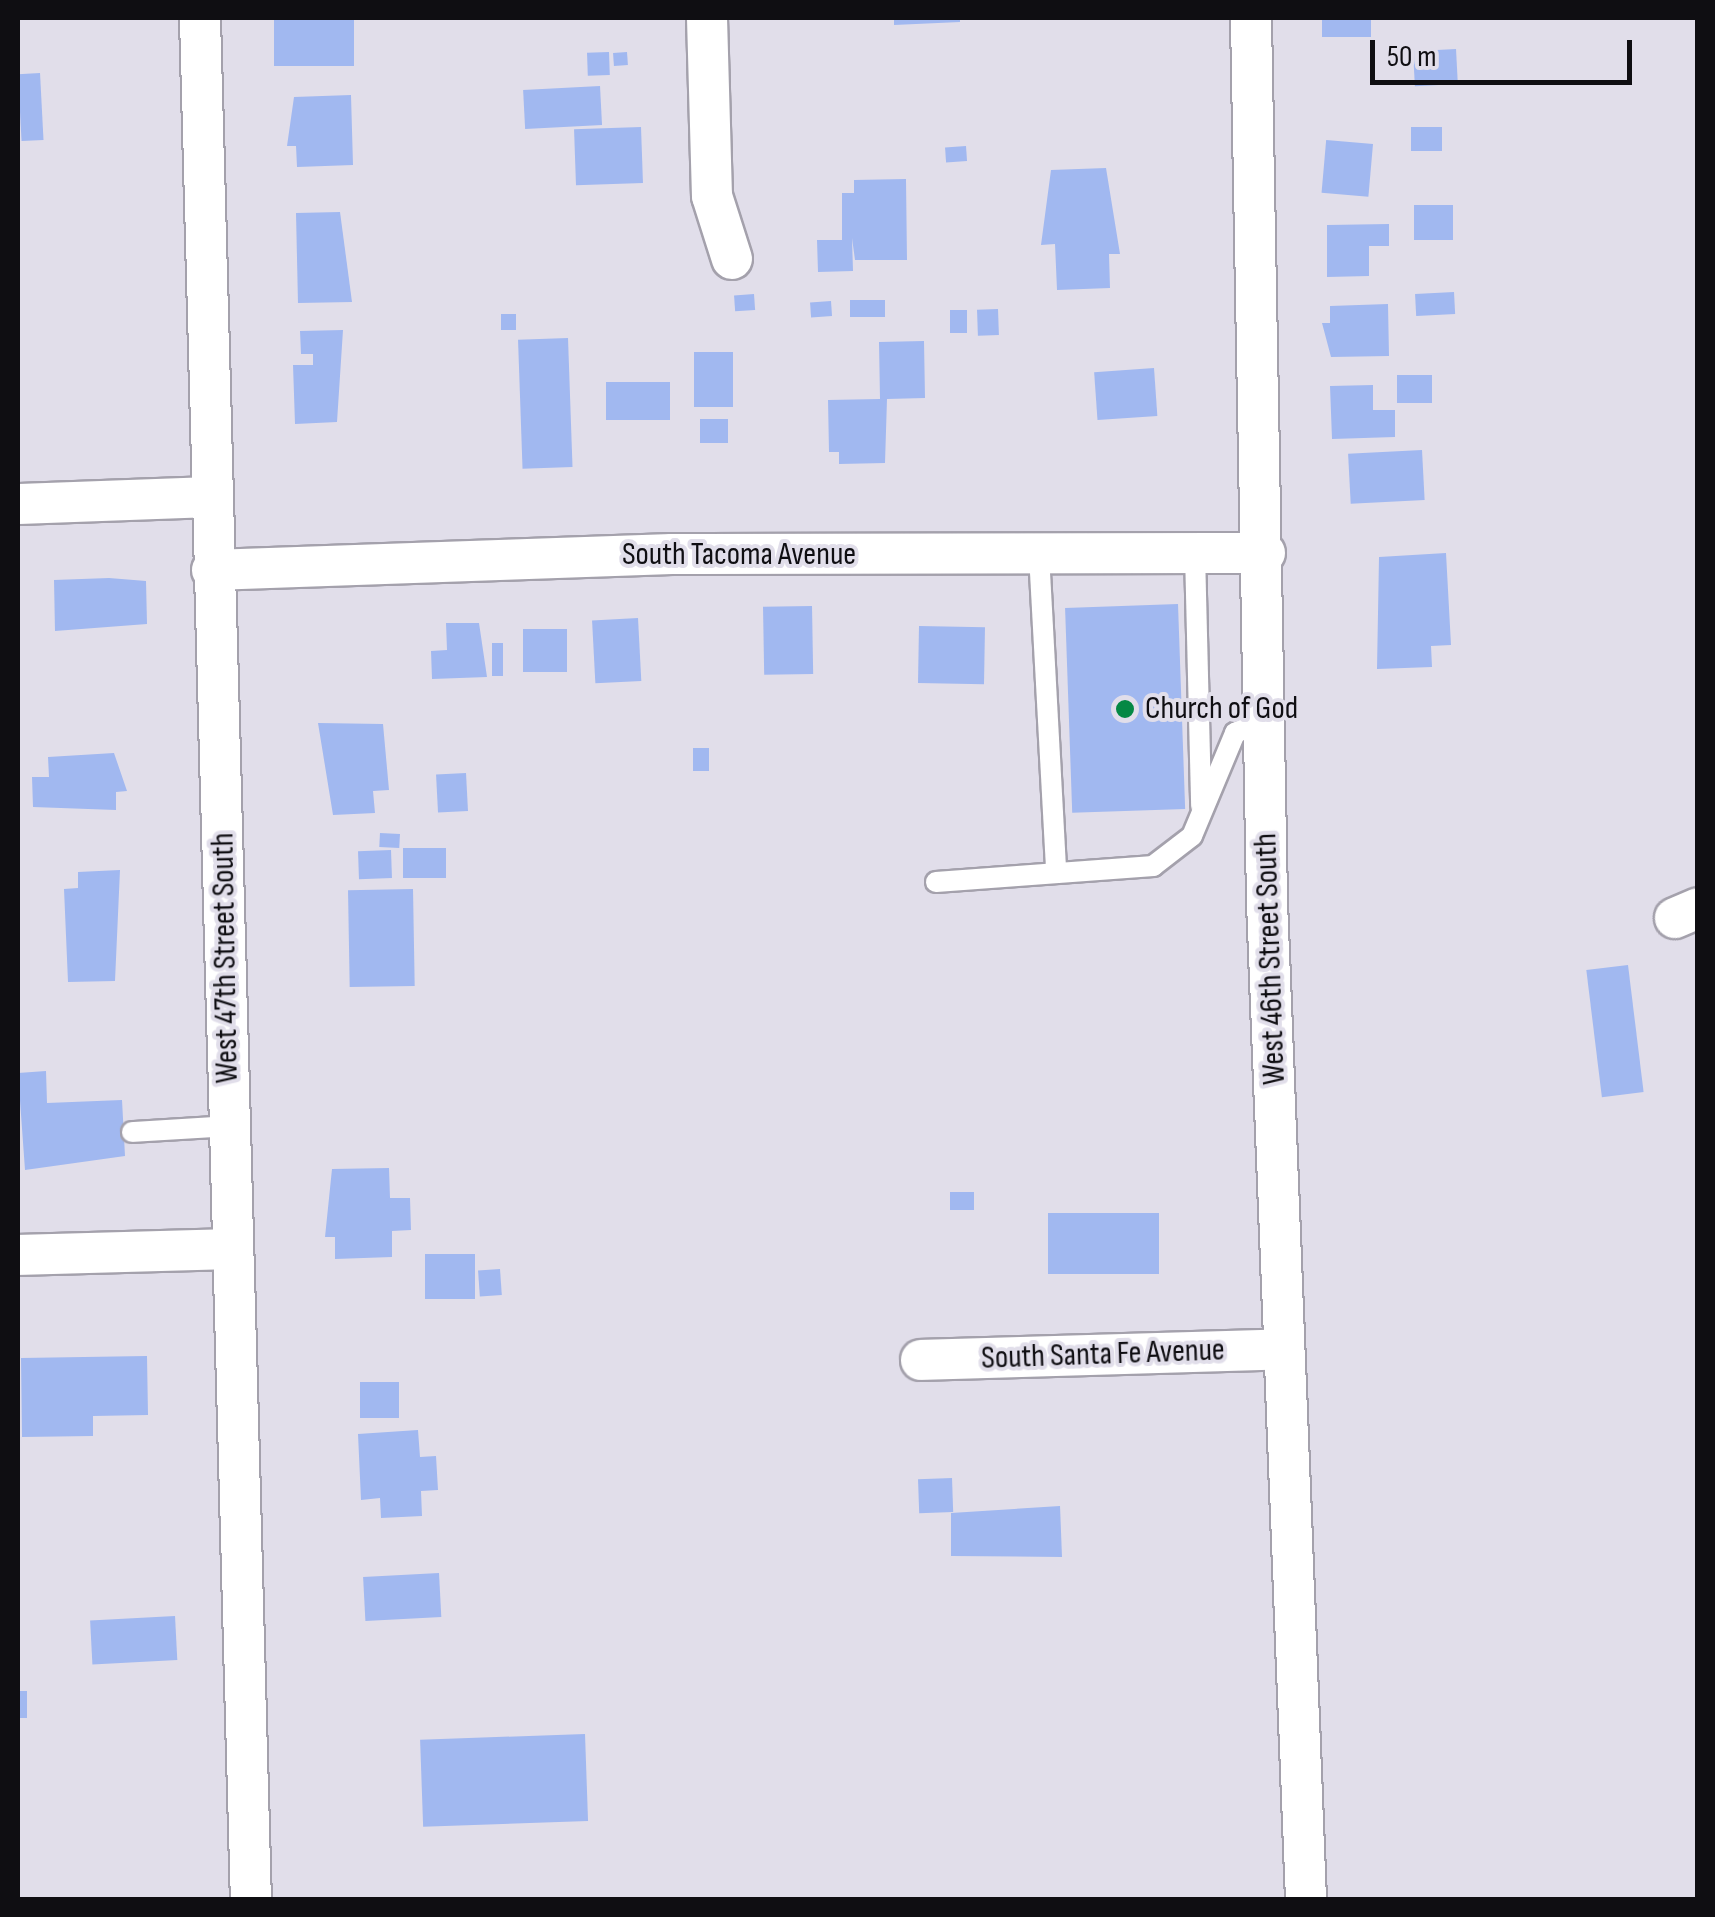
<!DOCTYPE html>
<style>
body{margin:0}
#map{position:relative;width:1715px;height:1917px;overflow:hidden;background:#e1deea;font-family:"Sofia Sans Condensed",sans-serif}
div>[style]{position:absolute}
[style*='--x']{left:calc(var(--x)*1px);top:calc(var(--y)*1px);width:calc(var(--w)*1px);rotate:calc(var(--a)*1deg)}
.building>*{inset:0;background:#a1b8f0;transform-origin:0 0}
.roads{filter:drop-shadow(2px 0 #a4a1ac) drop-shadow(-2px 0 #a4a1ac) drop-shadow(0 2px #a4a1ac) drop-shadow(0 -2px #a4a1ac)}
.lane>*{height:20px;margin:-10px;padding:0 10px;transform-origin:10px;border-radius:10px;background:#fff}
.street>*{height:40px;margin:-20px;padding:0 20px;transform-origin:20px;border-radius:20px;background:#fff}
.dots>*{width:28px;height:28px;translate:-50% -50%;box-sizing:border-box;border:5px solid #e1deea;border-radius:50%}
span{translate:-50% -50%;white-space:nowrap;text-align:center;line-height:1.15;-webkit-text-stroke:8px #e1deea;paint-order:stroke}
.street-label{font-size:32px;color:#0f0e12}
.poi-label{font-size:32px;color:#0f0e12}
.left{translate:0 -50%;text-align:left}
.frame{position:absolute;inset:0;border:20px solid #0f0e12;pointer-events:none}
.scale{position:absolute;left:1370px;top:40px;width:262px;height:45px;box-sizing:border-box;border:5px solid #0f0e12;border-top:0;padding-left:12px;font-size:30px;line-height:35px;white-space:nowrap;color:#0f0e12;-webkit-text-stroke:8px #e1deea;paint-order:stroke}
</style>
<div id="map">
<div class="building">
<i style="left:274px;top:18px;width:80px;height:48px"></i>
<i style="clip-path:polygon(894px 18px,960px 18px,960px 22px,894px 25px)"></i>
<i style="left:1322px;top:18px;width:49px;height:19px"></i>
<i style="left:1456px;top:49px;width:35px;height:43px;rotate:87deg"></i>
<i style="left:609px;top:52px;width:23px;height:22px;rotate:88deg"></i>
<i style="left:627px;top:52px;width:13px;height:14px;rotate:86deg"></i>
<i style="left:40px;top:73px;width:67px;height:22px;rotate:87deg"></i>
<i style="left:600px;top:86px;width:39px;height:77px;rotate:87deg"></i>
<i style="clip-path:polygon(351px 95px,353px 165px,297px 167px,296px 146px,287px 146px,294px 97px)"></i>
<i style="left:641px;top:127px;width:56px;height:67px;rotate:88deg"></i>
<i style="left:1411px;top:127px;width:31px;height:24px"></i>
<i style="left:1373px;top:144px;width:53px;height:47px;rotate:95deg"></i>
<i style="left:966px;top:146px;width:15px;height:21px;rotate:86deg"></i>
<i style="clip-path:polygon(1106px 168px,1120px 254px,1109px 254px,1110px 288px,1057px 290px,1055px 244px,1041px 245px,1051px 170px)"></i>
<i style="clip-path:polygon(906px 179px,907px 260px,855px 260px,852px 238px,853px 271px,818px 272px,817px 240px,842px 240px,842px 193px,854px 193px,854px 180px)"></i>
<i style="left:1414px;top:205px;width:39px;height:35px"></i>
<i style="clip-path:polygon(340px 212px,352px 302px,298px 303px,296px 213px)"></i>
<i style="clip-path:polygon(1389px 224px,1389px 246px,1369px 246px,1369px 276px,1327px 277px,1327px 225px)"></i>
<i style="left:1454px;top:292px;width:22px;height:39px;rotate:87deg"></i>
<i style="left:754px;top:294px;width:16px;height:20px;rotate:86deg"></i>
<i style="left:850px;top:300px;width:35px;height:17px"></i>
<i style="left:831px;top:301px;width:15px;height:21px;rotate:86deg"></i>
<i style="clip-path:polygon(1388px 304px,1389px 356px,1331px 357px,1322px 323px,1330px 323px,1330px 306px)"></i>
<i style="left:998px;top:309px;width:26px;height:21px;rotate:88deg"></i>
<i style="left:950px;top:310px;width:17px;height:23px"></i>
<i style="left:501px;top:314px;width:15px;height:16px"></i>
<i style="clip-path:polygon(343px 330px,337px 422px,295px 424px,293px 365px,313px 365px,313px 354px,301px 354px,300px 331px)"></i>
<i style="left:568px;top:338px;width:129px;height:50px;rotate:88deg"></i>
<i style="clip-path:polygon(924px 341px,925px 398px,887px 399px,885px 463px,839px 464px,839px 452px,829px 452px,828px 400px,880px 399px,879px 342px)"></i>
<i style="left:694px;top:352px;width:39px;height:55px"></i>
<i style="left:1154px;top:368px;width:48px;height:60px;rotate:86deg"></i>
<i style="left:1397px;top:375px;width:35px;height:28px"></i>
<i style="left:670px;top:382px;width:38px;height:64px;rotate:90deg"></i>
<i style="clip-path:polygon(1373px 385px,1373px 410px,1395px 410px,1395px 437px,1332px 439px,1330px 386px)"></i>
<i style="left:728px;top:419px;width:24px;height:28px;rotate:90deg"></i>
<i style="left:1422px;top:450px;width:50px;height:74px;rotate:87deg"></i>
<i style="clip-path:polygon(1446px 553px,1451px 645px,1431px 646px,1432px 667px,1377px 669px,1379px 557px)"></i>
<i style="clip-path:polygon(109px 578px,146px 581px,147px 624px,55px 631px,54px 580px)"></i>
<i style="left:1178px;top:604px;width:205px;height:113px;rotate:88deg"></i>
<i style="left:812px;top:606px;width:68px;height:49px;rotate:89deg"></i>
<i style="left:638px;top:618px;width:63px;height:46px;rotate:87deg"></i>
<i style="clip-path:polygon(446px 623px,479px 623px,487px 677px,432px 679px,431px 651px,447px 650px)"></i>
<i style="left:919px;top:626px;width:66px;height:57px;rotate:1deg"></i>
<i style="left:523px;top:629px;width:44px;height:43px"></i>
<i style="left:492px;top:643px;width:11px;height:33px"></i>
<i style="clip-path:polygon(318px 723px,383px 724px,389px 790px,373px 791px,375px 813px,333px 815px)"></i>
<i style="left:693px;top:748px;width:16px;height:23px"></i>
<i style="clip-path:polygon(114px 753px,127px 791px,116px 792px,116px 810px,33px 807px,32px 777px,49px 777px,48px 757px)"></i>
<i style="left:466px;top:773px;width:38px;height:30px;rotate:87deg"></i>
<i style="left:380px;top:833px;width:20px;height:14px;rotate:3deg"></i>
<i style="left:403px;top:848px;width:43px;height:30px"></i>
<i style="left:391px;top:850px;width:28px;height:33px;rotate:88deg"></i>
<i style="clip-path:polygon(120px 870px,115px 981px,68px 982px,64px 889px,78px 888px,78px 872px)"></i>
<i style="left:413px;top:889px;width:97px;height:65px;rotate:89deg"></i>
<i style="left:1628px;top:965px;width:128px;height:42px;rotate:83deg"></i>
<i style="clip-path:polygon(46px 1071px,47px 1103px,122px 1100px,125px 1156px,25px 1170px,18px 1073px)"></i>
<i style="clip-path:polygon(389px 1168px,390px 1198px,410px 1198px,411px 1230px,392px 1231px,392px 1257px,335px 1259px,335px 1237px,325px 1237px,332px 1169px)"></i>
<i style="left:950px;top:1192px;width:24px;height:18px"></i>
<i style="left:1159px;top:1213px;width:61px;height:111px;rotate:90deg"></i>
<i style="left:425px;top:1254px;width:50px;height:45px"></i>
<i style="left:500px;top:1269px;width:26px;height:22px;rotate:86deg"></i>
<i style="clip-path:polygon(147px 1356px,148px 1415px,93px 1416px,93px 1436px,22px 1437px,21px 1358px)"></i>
<i style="left:399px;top:1382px;width:36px;height:39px;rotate:90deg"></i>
<i style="clip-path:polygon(418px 1430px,420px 1457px,436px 1456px,438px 1490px,421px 1491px,422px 1516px,381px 1518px,380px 1498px,361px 1500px,358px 1434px)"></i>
<i style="left:952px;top:1478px;width:34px;height:34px;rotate:88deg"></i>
<i style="clip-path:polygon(1060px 1506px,1062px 1557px,951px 1556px,951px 1513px)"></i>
<i style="left:439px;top:1573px;width:44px;height:76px;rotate:87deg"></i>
<i style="left:175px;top:1616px;width:44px;height:85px;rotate:87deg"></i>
<i style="left:18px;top:1691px;width:9px;height:27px"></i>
<i style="left:585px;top:1734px;width:87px;height:165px;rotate:88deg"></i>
</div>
<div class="roads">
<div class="lane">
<i style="--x:1195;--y:553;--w:253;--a:88.6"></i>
<i style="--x:1039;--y:554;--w:319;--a:86.9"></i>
<i style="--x:936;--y:882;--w:218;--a:-4.2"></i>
<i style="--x:1153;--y:866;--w:49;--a:-37.6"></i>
<i style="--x:1192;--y:836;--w:112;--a:-67.3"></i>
<i style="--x:1235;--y:733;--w:34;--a:-24"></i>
<i style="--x:132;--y:1132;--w:97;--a:-3.5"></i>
</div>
<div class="street">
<i style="--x:200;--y:18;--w:1883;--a:88.45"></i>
<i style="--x:707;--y:18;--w:178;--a:88.4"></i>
<i style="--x:712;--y:196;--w:66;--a:72.4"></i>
<i style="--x:1251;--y:18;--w:884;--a:88.96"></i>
<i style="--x:1267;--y:902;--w:999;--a:87.76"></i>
<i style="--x:18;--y:504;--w:194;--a:-2.1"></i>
<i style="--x:212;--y:570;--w:460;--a:-2"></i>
<i style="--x:672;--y:554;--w:593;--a:-0.1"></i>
<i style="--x:1675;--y:918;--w:25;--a:-23"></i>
<i style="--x:18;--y:1255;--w:213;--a:-1.6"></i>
<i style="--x:921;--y:1360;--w:363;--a:-1.7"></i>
</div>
</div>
<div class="dots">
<i style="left:1125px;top:709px;background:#048844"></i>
</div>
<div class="street-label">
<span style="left:739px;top:555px">South Tacoma Avenue</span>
<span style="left:226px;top:958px;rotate:-91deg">West 47th Street South</span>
<span style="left:1271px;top:959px;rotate:-92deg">West 46th Street South</span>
<span style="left:1103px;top:1355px;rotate:-2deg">South Santa Fe Avenue</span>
</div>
<div class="poi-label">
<span class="left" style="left:1145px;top:709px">Church of God</span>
</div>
<div class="frame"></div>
<div class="scale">50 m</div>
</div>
